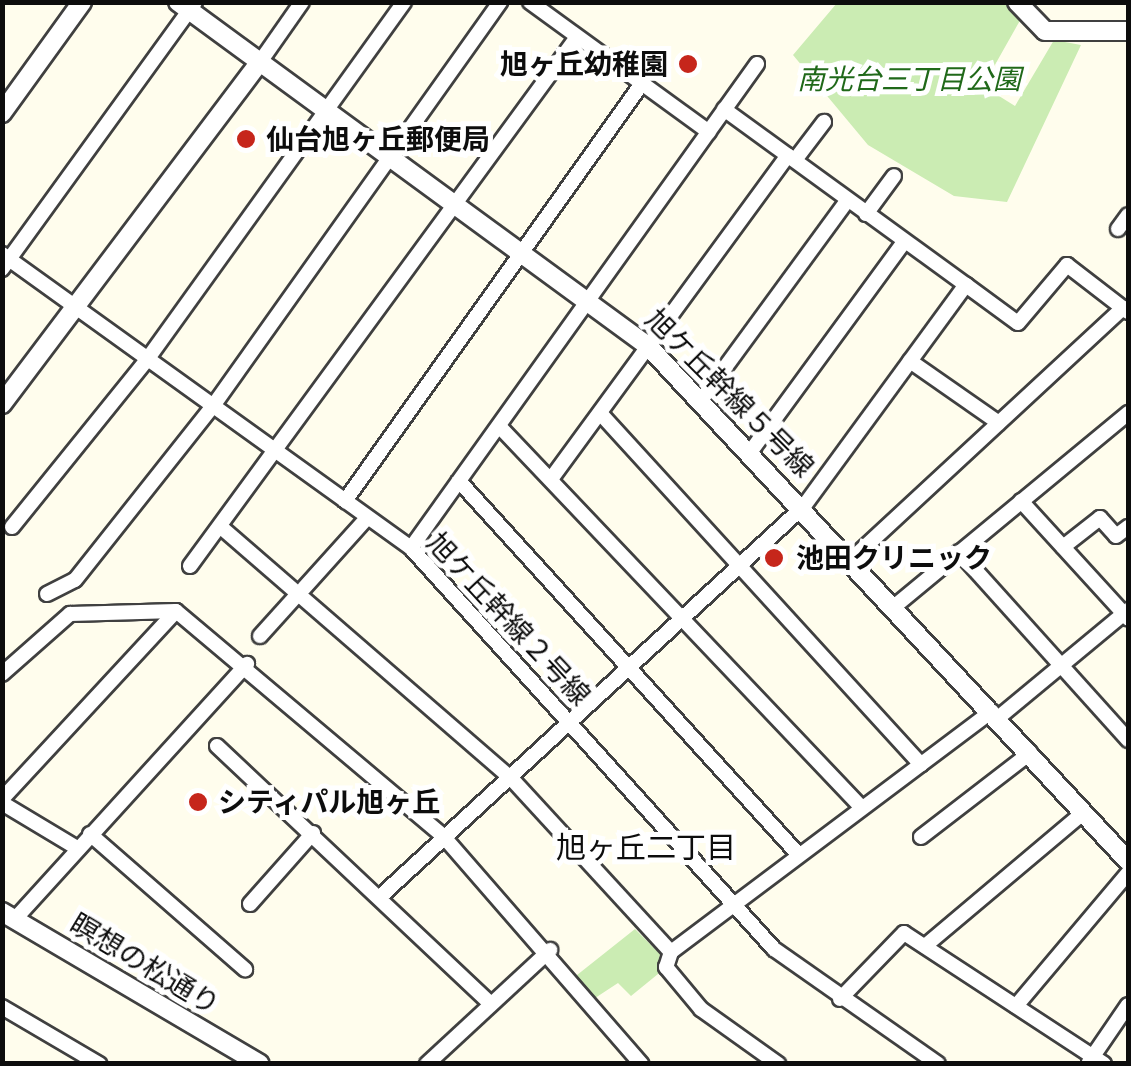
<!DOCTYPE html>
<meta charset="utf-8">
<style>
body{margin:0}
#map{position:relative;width:1131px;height:1066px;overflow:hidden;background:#fffded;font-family:"PT Serif","Noto Sans JP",serif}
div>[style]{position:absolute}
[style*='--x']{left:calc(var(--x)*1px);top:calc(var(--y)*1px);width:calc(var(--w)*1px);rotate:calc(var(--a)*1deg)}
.green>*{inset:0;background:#cbecb3}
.roads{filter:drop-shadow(2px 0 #404040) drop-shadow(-2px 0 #404040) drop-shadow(0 2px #404040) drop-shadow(0 -2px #404040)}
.minor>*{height:14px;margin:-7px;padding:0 7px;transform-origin:7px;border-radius:7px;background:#fff}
.tertiary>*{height:18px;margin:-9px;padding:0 9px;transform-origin:9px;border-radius:9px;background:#fff}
.dots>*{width:28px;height:28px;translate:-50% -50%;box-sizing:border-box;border:5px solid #fff;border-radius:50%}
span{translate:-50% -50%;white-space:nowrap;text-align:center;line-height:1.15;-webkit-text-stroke:10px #fff;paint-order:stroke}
.poi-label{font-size:28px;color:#0d0d0d;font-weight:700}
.right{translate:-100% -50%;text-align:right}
.left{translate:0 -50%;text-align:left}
.park-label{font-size:28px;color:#206919;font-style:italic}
.street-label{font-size:28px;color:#0d0d0d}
.neighbourhood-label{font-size:30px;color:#0d0d0d}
.frame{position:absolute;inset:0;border:5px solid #0d0d0d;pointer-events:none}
</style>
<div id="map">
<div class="green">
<i style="clip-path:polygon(837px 3px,1008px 3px,1022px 17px,983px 86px,1015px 106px,1054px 40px,1081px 45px,1007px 202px,954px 196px,868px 145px,793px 55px)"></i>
<i style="clip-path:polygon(635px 929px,660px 954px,658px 974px,631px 996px,618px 983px,589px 1002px,572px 979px)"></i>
</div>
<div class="roads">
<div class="minor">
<i style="--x:530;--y:2;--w:221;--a:36"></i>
<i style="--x:260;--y:62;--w:73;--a:-55"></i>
<i style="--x:795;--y:160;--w:48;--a:-52.7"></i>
<i style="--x:866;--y:214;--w:47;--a:-53.6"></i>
<i style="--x:1118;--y:229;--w:17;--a:-54"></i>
<i style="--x:2;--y:254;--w:504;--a:35.71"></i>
<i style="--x:411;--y:548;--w:541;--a:47.85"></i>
<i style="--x:774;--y:949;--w:200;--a:35"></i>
<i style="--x:2;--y:269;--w:329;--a:-54.1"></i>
<i style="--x:966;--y:285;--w:64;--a:36.2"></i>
<i style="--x:1018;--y:323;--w:76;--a:-49.8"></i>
<i style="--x:1067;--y:265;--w:77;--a:37.6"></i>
<i style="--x:910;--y:361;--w:108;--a:34.9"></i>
<i style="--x:702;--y:399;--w:245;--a:-53.8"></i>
<i style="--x:600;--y:413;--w:476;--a:47.6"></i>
<i style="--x:499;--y:426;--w:526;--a:46.46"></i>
<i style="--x:751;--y:451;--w:259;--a:-53.8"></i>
<i style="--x:551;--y:479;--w:401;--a:-53.8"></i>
<i style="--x:459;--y:481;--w:504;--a:47.73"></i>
<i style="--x:345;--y:501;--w:514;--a:-54.58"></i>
<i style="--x:1021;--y:501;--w:159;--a:47.6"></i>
<i style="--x:12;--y:527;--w:218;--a:-51.1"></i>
<i style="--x:149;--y:357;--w:437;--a:-54.3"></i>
<i style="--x:221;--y:527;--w:382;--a:40.9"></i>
<i style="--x:510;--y:777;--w:238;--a:47.4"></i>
<i style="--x:671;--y:952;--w:401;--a:-36.9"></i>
<i style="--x:1063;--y:547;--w:47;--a:-38.1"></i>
<i style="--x:1100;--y:518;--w:24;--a:48"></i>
<i style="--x:1116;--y:536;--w:15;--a:-37"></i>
<i style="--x:411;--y:548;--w:595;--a:-54.44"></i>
<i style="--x:959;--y:552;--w:253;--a:48"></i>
<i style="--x:853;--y:558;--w:368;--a:-42.8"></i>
<i style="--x:190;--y:566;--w:655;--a:-53.81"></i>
<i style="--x:304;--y:588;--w:94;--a:-48"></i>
<i style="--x:47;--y:594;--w:31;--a:-27"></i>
<i style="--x:75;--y:580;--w:222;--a:-51.6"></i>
<i style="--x:213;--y:406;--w:496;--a:-54.6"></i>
<i style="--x:895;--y:606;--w:303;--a:-39.6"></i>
<i style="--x:260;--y:636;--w:55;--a:-47.9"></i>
<i style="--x:2;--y:674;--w:91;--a:-41.4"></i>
<i style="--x:70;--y:614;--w:106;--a:-1.6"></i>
<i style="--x:176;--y:611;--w:351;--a:40.1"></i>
<i style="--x:444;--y:837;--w:301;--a:49"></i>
<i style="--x:998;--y:718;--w:169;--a:-39.7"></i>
<i style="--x:217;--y:746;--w:375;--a:43.3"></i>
<i style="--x:2;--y:799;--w:256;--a:-47.2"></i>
<i style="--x:2;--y:803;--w:87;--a:31"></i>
<i style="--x:90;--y:834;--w:206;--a:41.1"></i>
<i style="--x:921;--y:837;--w:138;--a:-37.6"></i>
<i style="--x:383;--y:894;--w:573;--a:-42.66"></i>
<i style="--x:804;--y:506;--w:274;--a:-53.8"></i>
<i style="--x:966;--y:285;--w:299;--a:-144"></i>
<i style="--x:250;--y:904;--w:95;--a:-48.4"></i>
<i style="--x:15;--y:919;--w:345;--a:-47.7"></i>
<i style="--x:925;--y:946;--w:207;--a:-40.1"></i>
<i style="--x:671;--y:952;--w:16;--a:108"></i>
<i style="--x:666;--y:967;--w:55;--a:50.2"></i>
<i style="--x:701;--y:1009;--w:95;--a:35.5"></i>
<i style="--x:840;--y:999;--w:92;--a:-45.9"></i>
<i style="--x:904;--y:933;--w:239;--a:33.2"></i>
<i style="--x:1016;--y:1006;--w:174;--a:-49.9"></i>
<i style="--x:2;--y:1007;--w:113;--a:30.4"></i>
<i style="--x:1089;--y:1062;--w:69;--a:-55.6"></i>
<i style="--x:427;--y:1064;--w:168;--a:-42.8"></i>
</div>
<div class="tertiary">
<i style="--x:178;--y:2;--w:584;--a:36.22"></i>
<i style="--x:649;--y:347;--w:703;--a:47.02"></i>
<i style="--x:1017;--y:2;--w:40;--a:46"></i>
<i style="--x:1045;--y:31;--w:83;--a:0"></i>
<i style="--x:2;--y:113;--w:137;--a:-54.2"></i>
<i style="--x:2;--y:404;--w:428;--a:-53"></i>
<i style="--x:2;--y:912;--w:299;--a:30.5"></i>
</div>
</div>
<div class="dots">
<i style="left:688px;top:64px;background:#c6261b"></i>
<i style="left:246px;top:139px;background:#c6261b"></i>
<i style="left:774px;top:558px;background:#c6261b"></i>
<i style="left:198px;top:802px;background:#c6261b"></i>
</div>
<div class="poi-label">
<span class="right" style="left:668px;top:64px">旭ヶ丘幼稚園</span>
<span class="left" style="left:266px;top:139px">仙台旭ヶ丘郵便局</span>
<span class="left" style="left:796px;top:558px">池田クリニック</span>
<span class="left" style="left:218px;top:802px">シティパル旭ヶ丘</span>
</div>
<div class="park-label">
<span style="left:909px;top:79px">南光台三丁目公園</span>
</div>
<div class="street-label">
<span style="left:730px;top:393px;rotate:45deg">旭ケ丘幹線５号線</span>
<span style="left:509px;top:619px;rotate:47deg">旭ケ丘幹線２号線</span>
<span style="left:145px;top:964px;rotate:31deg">瞑想の松通り</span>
</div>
<div class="neighbourhood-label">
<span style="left:646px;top:847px">旭ヶ丘二丁目</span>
</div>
<div class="frame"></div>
</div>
